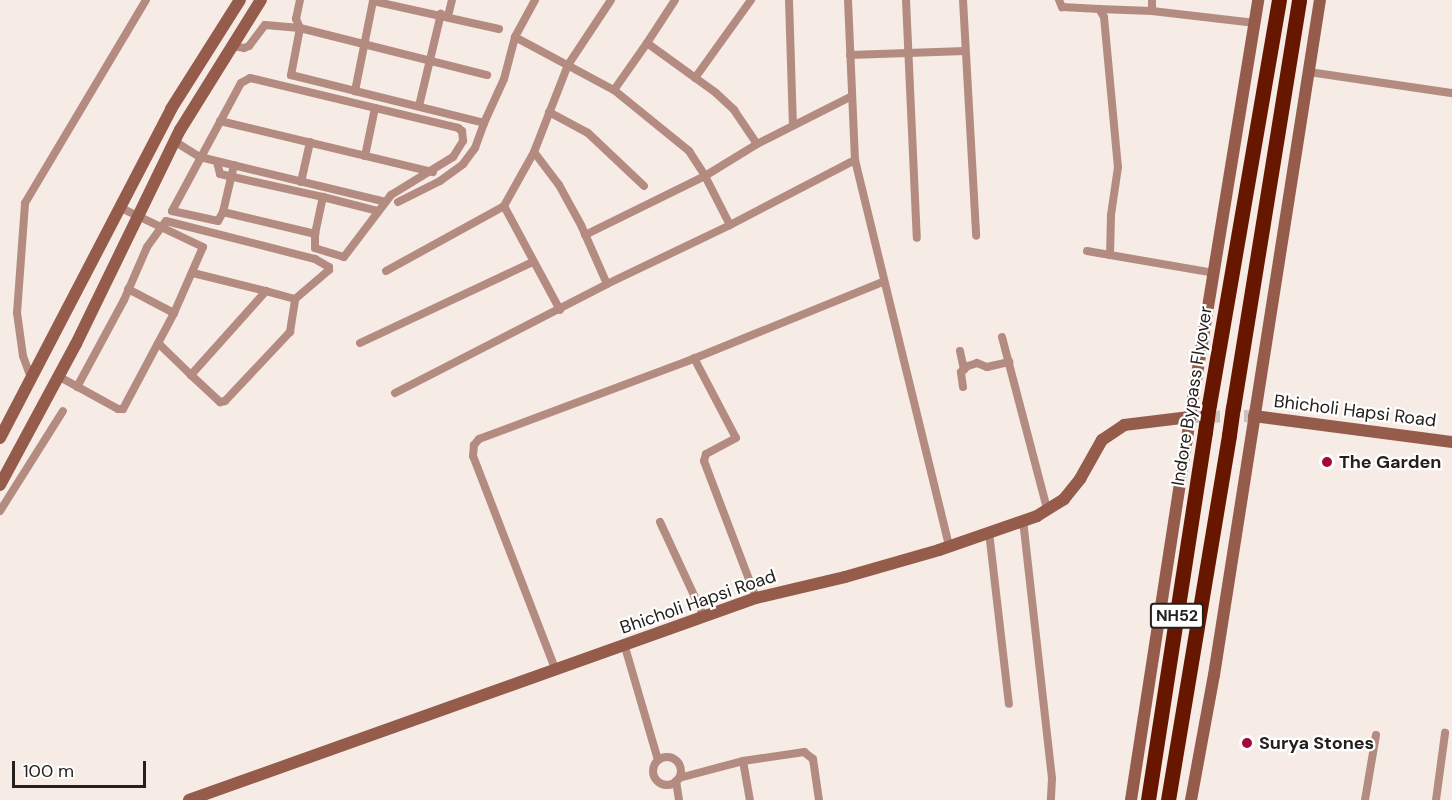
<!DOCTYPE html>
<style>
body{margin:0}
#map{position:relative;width:1452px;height:800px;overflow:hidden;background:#f6ebe5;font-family:"DM Sans",sans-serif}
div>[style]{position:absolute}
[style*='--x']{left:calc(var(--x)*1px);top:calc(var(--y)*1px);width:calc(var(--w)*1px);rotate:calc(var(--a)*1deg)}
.secondary-tunnel>*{height:12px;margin-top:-6px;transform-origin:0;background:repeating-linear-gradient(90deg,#ccc2bd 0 12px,transparent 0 18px)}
.street>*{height:8px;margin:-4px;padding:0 4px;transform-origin:4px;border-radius:4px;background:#b48b80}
.street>.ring{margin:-4px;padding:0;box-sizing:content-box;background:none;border:8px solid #b48b80;border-radius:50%}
.secondary>*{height:12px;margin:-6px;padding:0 6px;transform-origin:6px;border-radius:6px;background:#955c4c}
.highway>*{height:15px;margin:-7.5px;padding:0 7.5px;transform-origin:7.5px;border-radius:7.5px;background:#671700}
.highway-bridge>*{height:15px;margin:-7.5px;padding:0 7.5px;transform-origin:7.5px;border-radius:7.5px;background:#671700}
.dots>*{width:16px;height:16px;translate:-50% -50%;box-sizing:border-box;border:3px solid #fff;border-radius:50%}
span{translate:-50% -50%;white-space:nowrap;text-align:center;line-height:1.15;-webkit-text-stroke:4.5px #fff;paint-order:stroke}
.shield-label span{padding:2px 4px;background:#fff;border:2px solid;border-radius:4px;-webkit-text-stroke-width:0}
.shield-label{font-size:16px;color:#24201e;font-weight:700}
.street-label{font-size:18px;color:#24201e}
.poi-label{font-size:18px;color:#24201e;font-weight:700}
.left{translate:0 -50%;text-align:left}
.scale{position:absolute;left:12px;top:761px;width:134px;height:27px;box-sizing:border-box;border:3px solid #24201e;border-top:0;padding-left:8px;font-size:18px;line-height:21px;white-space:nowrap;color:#24201e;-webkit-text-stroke:4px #fff;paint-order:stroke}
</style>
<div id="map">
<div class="secondary-tunnel">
<i style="--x:1190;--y:417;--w:64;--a:-0.9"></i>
</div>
<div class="street">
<i style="--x:300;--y:0;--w:19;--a:102"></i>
<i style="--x:296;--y:19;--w:10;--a:66"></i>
<i style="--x:300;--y:28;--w:48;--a:100.8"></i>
<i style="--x:291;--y:75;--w:66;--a:14"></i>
<i style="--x:535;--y:0;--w:42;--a:118.4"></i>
<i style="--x:515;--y:37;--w:112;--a:28.2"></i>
<i style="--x:614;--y:90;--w:57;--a:-54.9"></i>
<i style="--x:647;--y:43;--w:85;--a:35.9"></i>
<i style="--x:716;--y:93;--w:25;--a:43"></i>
<i style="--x:734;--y:110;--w:41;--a:55.9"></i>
<i style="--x:757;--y:144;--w:106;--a:-26.8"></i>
<i style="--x:789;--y:0;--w:124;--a:88.2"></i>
<i style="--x:848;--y:0;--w:160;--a:87.5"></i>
<i style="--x:855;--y:160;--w:397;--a:76.3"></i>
<i style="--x:906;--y:0;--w:238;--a:87.4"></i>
<i style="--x:963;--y:0;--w:236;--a:86.8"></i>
<i style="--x:1059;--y:0;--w:8;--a:67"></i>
<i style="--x:1062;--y:7;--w:37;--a:3"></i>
<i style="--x:1099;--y:9;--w:9;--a:58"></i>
<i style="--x:1104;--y:17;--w:151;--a:84.7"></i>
<i style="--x:1118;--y:167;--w:49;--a:98.3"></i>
<i style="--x:1111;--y:215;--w:40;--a:91.4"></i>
<i style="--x:1152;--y:0;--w:11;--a:90"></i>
<i style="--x:1099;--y:9;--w:53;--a:2.2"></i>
<i style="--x:1152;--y:11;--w:104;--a:6.6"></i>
<i style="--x:448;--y:16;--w:16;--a:-76"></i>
<i style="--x:499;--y:29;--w:129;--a:-167.5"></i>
<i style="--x:373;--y:1;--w:92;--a:101.3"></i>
<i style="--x:355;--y:91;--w:133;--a:13.9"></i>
<i style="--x:484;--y:123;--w:48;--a:-65.6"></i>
<i style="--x:504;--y:79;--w:43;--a:-75.3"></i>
<i style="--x:647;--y:43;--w:51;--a:-56.9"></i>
<i style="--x:232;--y:46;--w:12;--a:9"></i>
<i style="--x:244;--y:48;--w:5;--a:-22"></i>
<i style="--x:249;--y:46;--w:26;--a:-53"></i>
<i style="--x:265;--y:25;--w:35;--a:5"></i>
<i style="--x:300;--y:28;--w:193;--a:14.1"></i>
<i style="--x:850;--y:55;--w:115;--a:-2"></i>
<i style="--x:1309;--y:72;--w:145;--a:8.4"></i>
<i style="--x:695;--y:78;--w:96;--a:-54.3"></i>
<i style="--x:614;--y:90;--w:97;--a:39.1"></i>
<i style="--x:689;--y:151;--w:30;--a:57"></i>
<i style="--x:705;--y:176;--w:61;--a:-31.6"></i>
<i style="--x:419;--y:106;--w:95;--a:-76.6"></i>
<i style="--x:549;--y:112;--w:44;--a:28.3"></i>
<i style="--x:588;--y:133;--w:77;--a:43.4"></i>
<i style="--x:220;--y:121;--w:219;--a:13.5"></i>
<i style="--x:174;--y:141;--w:31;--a:32"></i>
<i style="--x:200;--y:157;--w:191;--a:13.6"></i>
<i style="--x:365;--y:156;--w:49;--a:-78.2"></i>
<i style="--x:217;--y:162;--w:12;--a:76"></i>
<i style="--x:220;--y:174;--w:106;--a:12.6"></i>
<i style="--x:234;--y:165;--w:48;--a:103.2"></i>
<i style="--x:223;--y:212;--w:10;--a:119"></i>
<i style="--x:218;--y:221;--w:47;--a:-167.7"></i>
<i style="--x:172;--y:211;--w:145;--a:-61.7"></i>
<i style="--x:241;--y:83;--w:10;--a:-29"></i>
<i style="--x:250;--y:78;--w:214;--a:13.5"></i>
<i style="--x:458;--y:128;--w:5;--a:37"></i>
<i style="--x:462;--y:131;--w:10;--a:84"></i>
<i style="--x:463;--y:141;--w:19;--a:122"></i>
<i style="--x:453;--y:157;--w:73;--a:148.5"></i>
<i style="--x:391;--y:195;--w:78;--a:127.2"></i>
<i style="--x:344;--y:257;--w:30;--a:-163"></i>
<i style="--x:315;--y:248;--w:14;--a:-90"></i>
<i style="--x:301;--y:182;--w:41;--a:-77.3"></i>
<i style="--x:398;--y:202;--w:47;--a:-26.6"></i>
<i style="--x:440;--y:181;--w:29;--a:-36"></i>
<i style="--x:463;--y:164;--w:20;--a:-53"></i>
<i style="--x:475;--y:148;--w:27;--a:-70"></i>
<i style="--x:504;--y:206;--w:62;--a:-60.9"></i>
<i style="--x:223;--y:212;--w:95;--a:13.4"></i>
<i style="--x:315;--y:234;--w:38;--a:-78"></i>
<i style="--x:323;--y:197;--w:57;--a:14.3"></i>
<i style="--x:585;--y:235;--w:134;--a:-26.2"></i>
<i style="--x:705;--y:176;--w:55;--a:63"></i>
<i style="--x:730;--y:225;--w:141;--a:-27.5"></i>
<i style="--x:1087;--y:251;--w:130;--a:9.8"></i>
<i style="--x:386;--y:271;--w:135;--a:-28.8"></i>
<i style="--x:504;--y:206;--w:118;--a:61.7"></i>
<i style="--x:193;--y:273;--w:75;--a:13.9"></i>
<i style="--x:607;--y:284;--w:136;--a:-25.6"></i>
<i style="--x:128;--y:289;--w:52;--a:27.6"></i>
<i style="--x:1002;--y:337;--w:178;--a:75.3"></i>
<i style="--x:360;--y:343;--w:191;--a:-25.1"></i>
<i style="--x:960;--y:351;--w:19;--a:78"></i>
<i style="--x:694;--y:358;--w:90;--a:62.3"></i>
<i style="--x:736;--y:438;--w:34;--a:152"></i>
<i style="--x:706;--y:454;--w:7;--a:106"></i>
<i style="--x:704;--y:461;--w:147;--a:69.2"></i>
<i style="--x:191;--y:375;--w:40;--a:43"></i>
<i style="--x:220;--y:402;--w:5;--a:-11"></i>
<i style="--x:225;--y:401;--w:95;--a:-46.7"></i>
<i style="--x:290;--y:332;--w:33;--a:-81"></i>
<i style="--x:58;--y:376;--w:68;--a:28.8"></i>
<i style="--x:118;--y:409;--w:5;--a:0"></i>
<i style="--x:123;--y:409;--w:109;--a:-62"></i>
<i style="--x:174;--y:313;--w:72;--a:-66.3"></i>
<i style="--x:203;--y:247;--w:91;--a:-154.6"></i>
<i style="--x:31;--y:378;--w:23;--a:-110"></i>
<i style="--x:23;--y:356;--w:43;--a:-97.9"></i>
<i style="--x:17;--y:313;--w:110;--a:-85.8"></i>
<i style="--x:25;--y:203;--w:236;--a:-59.2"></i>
<i style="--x:77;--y:387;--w:99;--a:-61.6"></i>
<i style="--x:124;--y:300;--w:58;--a:-66.5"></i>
<i style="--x:147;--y:247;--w:32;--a:-54"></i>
<i style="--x:166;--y:221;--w:154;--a:14.3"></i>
<i style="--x:315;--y:259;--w:16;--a:30"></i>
<i style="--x:329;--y:267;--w:3;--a:90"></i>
<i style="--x:329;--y:270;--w:45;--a:139.5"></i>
<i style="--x:295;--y:299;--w:30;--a:-165"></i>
<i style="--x:266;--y:291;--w:113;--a:131.8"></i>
<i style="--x:191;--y:375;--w:46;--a:-135.9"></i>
<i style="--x:963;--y:387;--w:15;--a:-98"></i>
<i style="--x:961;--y:372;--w:9;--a:-41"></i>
<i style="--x:968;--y:366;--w:9;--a:-18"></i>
<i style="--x:977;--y:363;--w:11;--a:22"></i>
<i style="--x:987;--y:367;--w:23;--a:-13"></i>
<i style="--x:395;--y:393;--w:238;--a:-27.2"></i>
<i style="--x:607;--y:284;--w:64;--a:-113.8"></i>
<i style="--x:581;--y:225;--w:46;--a:-118.8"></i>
<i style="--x:559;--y:185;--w:41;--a:-127.1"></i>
<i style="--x:534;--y:152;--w:93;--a:-68.7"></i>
<i style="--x:568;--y:65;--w:78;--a:-56.5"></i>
<i style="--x:0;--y:511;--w:118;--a:-57.8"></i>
<i style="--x:1023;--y:520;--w:260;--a:83.6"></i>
<i style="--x:1052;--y:778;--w:22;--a:93"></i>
<i style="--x:660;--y:522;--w:105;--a:65.1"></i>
<i style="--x:989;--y:532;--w:173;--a:83.4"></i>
<i style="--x:625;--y:647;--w:118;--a:73.7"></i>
<i style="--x:556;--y:671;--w:230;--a:-111.1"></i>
<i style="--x:473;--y:456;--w:11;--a:-85"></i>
<i style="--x:474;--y:445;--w:8;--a:-50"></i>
<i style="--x:479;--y:439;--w:223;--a:-20.5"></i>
<i style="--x:688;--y:361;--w:210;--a:-22.1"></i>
<i class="ring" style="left:653px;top:757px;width:20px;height:20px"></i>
<i style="--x:743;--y:761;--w:40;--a:80"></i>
<i style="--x:679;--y:778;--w:66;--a:-14.9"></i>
<i style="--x:743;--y:761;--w:62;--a:-8.4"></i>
<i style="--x:804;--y:752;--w:11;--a:38"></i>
<i style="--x:813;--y:759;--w:41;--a:81.7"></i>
<i style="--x:676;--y:781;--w:19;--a:81"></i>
<i style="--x:1365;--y:800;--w:66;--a:-80.4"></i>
<i style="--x:1436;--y:800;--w:68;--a:-82.3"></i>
</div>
<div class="secondary">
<i style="--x:1254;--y:416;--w:200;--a:7.5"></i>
<i style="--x:0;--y:438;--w:371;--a:-62.5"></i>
<i style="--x:171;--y:109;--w:129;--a:-57.7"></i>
<i style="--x:0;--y:485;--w:160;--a:-61.7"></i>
<i style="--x:76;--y:344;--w:238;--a:-64.1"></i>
<i style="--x:180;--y:130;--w:153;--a:-58.1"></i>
<i style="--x:189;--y:800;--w:602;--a:-19.61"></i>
<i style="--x:756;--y:598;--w:91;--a:-13.3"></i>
<i style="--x:845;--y:577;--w:98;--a:-16"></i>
<i style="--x:939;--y:550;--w:104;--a:-19.1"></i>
<i style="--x:1037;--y:516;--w:32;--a:-32"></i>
<i style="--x:1064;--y:499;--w:26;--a:-51"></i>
<i style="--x:1080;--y:479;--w:45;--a:-60.6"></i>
<i style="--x:1102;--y:440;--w:27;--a:-34"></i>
<i style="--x:1124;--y:425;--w:66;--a:-6.9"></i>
<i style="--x:1131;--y:800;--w:388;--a:-81.2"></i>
<i style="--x:1190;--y:417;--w:423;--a:-80.7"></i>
<i style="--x:1191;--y:800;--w:127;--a:-79.6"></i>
<i style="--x:1214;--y:675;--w:683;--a:-81.08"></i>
</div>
<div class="highway">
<i style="--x:1209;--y:405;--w:411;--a:-80.2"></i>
<i style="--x:1233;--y:408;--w:413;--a:-80.8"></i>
<i style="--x:1148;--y:800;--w:372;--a:-81.2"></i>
<i style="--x:1168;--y:800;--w:370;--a:-80.5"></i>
</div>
<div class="highway-bridge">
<i style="--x:1205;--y:432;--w:27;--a:-82"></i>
<i style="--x:1229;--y:435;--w:27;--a:-82"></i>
</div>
<div class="dots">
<i style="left:1327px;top:462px;background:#a4083a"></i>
<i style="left:1247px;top:743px;background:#a4083a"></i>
</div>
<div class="shield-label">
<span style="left:1177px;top:616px">NH52</span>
</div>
<div class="street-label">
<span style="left:1192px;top:396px;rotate:-81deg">Indore Bypass Flyover</span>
<span style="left:1355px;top:411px;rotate:7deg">Bhicholi Hapsi Road</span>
<span style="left:698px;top:602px;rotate:-19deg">Bhicholi Hapsi Road</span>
</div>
<div class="poi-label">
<span class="left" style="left:1339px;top:462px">The Garden</span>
<span class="left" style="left:1259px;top:743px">Surya Stones</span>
</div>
<div class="scale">100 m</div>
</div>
